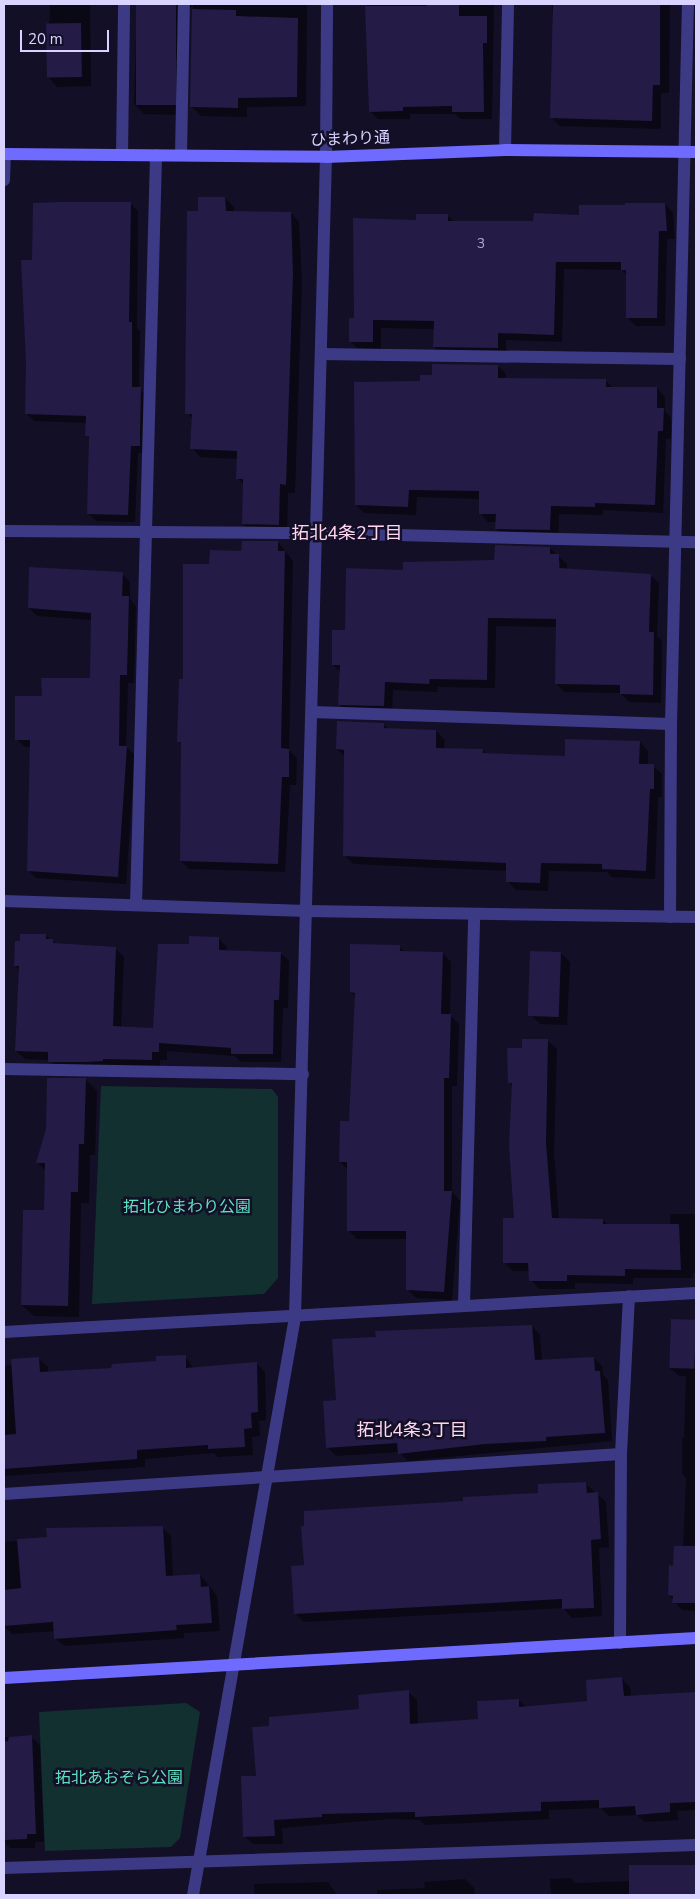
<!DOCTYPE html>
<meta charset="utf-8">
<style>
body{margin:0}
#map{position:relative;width:700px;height:1899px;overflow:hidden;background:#130f26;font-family:"Nunito Sans","Noto Sans JP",sans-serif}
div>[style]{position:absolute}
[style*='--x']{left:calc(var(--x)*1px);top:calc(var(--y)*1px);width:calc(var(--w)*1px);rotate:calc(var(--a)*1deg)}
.green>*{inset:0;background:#12302f}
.shadow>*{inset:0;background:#0007}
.building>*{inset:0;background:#241b47;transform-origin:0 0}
.lane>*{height:12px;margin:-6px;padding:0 6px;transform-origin:6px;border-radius:6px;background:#3d3a85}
.street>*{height:12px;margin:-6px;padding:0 6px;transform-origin:6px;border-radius:6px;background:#3d3a85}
.secondary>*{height:12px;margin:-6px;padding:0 6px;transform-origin:6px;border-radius:6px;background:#6f6bff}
span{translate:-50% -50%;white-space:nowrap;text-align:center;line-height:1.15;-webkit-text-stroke:5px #130f26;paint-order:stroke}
.number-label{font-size:14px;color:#aca6d1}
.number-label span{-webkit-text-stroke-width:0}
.street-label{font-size:16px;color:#d9d4ff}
.park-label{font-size:16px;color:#5fe0c0}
.neighbourhood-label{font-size:18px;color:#ffd6f0}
.frame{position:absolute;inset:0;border:5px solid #d9d4ff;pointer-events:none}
.scale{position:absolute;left:20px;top:30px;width:89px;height:22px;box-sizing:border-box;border:2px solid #d9d4ff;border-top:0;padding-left:6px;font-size:15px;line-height:18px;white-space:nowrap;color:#d9d4ff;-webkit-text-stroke:4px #130f26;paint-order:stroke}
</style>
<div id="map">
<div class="green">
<i style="clip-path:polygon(101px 1086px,272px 1089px,278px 1097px,278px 1278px,264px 1294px,92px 1304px)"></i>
<i style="clip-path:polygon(186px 1703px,200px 1712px,180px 1838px,171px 1847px,45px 1851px,39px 1712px)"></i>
</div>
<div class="shadow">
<i style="clip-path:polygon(50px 4px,90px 4px,91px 86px,57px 87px,48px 77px)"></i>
<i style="clip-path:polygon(137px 4px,307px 4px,306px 106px,247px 107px,247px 117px,201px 116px,191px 106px,193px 5px,185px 14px,183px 115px,144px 114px,134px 104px)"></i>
<i style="clip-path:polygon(367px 4px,494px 4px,492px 119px,461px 119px,455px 114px,410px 114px,410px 119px,378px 119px,370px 111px)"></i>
<i style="clip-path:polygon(552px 4px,670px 4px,669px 93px,661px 93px,661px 129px,560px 126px,551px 117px,555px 55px)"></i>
<i style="clip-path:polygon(225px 198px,234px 207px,234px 213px,291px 213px,299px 222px,302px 283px,295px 493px,288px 493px,287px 533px,252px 533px,243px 524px,244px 485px,238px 479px,238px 459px,200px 457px,192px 448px,193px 419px,187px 413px,199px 213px)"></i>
<i style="clip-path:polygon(130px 203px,138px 211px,137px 328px,140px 331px,139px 389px,148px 397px,147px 453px,138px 453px,135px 522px,96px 521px,88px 513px,91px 439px,87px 435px,87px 423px,34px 421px,26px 413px,33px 262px)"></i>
<i style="clip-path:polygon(665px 204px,673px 213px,675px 239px,667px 239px,665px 326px,636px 326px,628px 318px,627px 275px,622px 270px,564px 269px,562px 342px,506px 340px,506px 356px,443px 355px,434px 347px,435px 329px,381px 328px,381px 350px,359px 350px,350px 341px,355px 319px,417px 221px,447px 215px,454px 222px,534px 222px)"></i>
<i style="clip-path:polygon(498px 366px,506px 374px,506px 379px,606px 381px,613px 388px,657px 388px,665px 397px,665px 411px,671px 418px,671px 439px,666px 439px,663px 513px,603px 510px,603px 515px,559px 514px,558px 538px,505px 537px,496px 529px,497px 522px,488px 522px,480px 513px,480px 499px,417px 497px,416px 515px,364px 513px,356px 505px,421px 383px,433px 376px)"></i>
<i style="clip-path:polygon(278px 542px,293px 561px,289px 750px,297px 758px,296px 785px,290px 785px,285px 872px,189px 869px,181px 861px,182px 745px,179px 741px,185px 681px,211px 566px)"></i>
<i style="clip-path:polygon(evenodd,550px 548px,567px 564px,567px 570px,650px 575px,659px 583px,657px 636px,662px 641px,661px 703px,629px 702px,620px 693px,564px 692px,556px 683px,557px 627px,496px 626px,495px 688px,438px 687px,437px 692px,393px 690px,392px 714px,348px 713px,339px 704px,341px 672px,333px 665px,346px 631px,405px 571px,496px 561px,550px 548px,557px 559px,560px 562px,560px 574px,557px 559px)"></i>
<i style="clip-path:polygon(122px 574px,130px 582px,130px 599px,136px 606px,134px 683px,128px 683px,126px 747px,135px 755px,126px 884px,36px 878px,28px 870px,31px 747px,25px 747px,16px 739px,43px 697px,91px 679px,92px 620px,37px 616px,29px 608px)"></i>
<i style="clip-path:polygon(383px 724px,389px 730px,436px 731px,445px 740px,444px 749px,483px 750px,487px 754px,566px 757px,640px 742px,648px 751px,648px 765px,653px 766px,662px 774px,662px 797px,658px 797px,655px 879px,612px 877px,607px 872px,549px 871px,548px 891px,516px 890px,507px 881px,507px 871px,353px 864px,344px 855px,345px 757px,337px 749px)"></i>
<i style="clip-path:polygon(45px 935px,57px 945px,115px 948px,124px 957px,121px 1028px,154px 1030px,190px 945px,218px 938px,227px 947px,227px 952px,280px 953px,289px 961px,288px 1008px,283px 1008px,281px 1062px,241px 1062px,235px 1056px,167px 1051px,167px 1060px,160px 1060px,160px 1068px,58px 1070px,49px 1060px,25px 1059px,16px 1051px,20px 970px,15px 966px)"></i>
<i style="clip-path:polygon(399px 947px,405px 952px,443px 953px,451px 962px,450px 1015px,459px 1024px,457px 1086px,452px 1086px,452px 1192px,460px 1201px,452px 1300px,416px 1298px,407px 1289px,408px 1239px,357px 1239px,348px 1230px,348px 1170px,340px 1162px,350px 1122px,356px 997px,351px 992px)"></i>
<i style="clip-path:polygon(561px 953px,570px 962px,567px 1025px,540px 1024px,531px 1015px)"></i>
<i style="clip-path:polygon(548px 1041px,557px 1049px,554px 1152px,559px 1219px,603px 1220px,608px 1225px,671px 1226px,670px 1214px,696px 1214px,696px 1273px,693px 1273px,693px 1278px,633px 1278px,633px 1284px,575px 1283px,575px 1289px,539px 1289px,531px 1280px,530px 1271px,513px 1271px,505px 1263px,516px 1219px,513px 1086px,509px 1082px,523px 1049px)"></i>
<i style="clip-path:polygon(86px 1080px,97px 1091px,95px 1155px,90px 1155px,89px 1203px,81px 1203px,79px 1317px,34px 1316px,22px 1305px,45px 1211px,46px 1171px,37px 1162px)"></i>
<i style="clip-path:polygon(672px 1320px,696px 1321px,696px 1611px,682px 1610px,669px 1595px,674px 1567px,683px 1547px,686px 1478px,682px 1474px,682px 1437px,684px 1438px,686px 1376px,679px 1376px,670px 1368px)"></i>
<i style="clip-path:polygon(532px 1326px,540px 1335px,542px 1361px,594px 1358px,602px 1366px,603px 1375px,608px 1380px,612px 1441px,408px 1461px,399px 1452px,336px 1456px,327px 1447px,337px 1402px)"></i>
<i style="clip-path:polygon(185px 1356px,194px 1369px,257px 1364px,265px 1372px,266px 1420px,259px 1421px,260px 1436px,252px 1437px,253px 1455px,218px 1457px,214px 1453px,145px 1459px,145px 1467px,4px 1476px,4px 1366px,39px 1359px,48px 1367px,48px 1373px,112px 1369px)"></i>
<i style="clip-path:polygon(586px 1484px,606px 1502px,609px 1547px,599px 1548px,602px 1616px,572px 1618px,563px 1608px,304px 1622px,295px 1613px,305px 1566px,407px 1507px,540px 1494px)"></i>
<i style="clip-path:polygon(162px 1527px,171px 1536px,173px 1577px,200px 1575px,208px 1584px,217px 1596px,220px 1631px,184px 1633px,184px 1638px,64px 1646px,55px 1638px,55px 1631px,12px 1634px,4px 1626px,4px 1542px)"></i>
<i style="clip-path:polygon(622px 1679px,630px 1687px,631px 1696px,696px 1693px,696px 1810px,677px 1811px,678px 1820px,645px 1822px,637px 1815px,609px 1816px,601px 1808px,549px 1810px,549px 1819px,425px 1825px,420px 1820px,389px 1819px,282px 1828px,283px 1844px,253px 1844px,244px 1836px,271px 1727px,360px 1710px,408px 1692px,417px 1700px,418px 1725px,480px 1720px,519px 1700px,527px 1708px,589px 1702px)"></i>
<i style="clip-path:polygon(4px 1737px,31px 1737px,40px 1745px,44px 1842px,35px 1842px,35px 1848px,10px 1848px,4px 1842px)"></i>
<i style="clip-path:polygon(696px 1866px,696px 1895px,545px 1895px,551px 1895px,550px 1879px,571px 1878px,575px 1883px,631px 1881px,631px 1868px)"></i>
<i style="clip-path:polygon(465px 1879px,474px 1888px,475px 1895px,377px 1895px,377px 1890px,425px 1888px,424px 1882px)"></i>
<i style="clip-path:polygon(328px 1882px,337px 1895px,254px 1895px,254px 1884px)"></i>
</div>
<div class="building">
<i style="left:136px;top:4px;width:40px;height:101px"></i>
<i style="clip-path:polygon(426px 4px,459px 4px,459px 16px,487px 16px,487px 43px,483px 43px,484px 112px,452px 112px,452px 106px,403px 107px,403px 111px,369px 112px,365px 6px,427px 6px)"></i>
<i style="clip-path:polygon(553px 4px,660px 4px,660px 85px,653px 85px,652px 121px,550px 118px)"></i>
<i style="clip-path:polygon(192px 9px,236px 10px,236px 16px,298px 18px,297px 97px,238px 98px,238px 108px,190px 107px)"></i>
<i style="left:81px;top:23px;width:54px;height:35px;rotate:89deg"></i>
<i style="clip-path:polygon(198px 197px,225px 197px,226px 211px,230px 211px,291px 212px,293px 273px,286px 485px,280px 484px,279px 525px,242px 524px,243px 479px,236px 479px,237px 451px,190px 449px,192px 414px,185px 414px,187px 211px,198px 211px)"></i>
<i style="clip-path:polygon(60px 202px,131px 202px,129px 322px,132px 322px,132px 387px,141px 387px,140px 434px,140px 446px,131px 446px,128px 515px,87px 514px,89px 436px,85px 436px,86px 416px,25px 414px,26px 362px,21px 260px,32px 260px,33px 203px)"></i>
<i style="clip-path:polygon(625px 203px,665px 203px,667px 231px,659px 231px,657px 318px,626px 318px,626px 270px,621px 270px,621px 262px,556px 262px,554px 335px,498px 333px,498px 348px,433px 347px,434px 321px,373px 320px,373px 342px,349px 342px,349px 318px,354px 318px,353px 218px,416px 220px,416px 214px,448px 214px,448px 221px,533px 221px,534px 213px,579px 215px,579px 205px,625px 205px)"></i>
<i style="clip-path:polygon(432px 364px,498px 365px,498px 378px,606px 379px,606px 387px,657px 387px,657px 408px,664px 408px,663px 431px,658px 431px,655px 505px,595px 503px,595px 507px,551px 506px,550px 530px,495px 529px,496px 514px,479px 514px,479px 491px,409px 490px,408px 507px,355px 505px,354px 382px,420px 381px,420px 375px,432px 375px)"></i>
<i style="clip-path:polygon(242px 541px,278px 541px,278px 551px,285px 551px,281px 748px,289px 749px,289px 777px,282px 777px,278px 864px,180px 861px,181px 742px,177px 742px,179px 679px,183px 679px,183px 564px,209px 564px,210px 550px,241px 551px)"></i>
<i style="clip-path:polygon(495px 545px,550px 547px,550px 554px,559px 554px,559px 568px,651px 574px,649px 632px,654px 632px,653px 695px,620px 694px,620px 685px,555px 684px,556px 619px,488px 618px,487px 680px,430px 679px,429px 684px,385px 682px,384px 706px,338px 705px,340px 665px,332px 665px,332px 630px,345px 630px,346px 568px,403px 570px,403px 562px,494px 560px)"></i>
<i style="clip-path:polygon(29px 567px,123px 572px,122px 596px,129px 596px,127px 675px,120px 675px,119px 746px,127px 746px,118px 877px,27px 871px,30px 740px,15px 740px,15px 696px,42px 696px,41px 678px,90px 678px,91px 613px,28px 608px)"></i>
<i style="clip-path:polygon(337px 721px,384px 723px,384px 728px,436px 730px,436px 748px,483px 749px,483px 753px,565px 756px,565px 739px,640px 741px,639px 764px,654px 764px,654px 789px,650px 789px,646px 871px,602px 869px,602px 864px,541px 863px,540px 883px,506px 882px,506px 863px,343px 856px,344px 750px,336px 749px)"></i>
<i style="clip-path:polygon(20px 934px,46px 934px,46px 939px,53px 939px,53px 943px,116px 947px,113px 1026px,153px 1028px,158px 944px,189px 944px,189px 936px,219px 937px,219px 950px,281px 952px,279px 1000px,274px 1000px,273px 1054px,231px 1054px,231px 1048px,159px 1043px,159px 1052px,152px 1052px,152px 1060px,103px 1059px,103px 1061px,87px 1062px,48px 1062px,48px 1052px,15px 1051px,19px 966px,14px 966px,15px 941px,20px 941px)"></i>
<i style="clip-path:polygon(350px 944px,400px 945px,400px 951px,443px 952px,441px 1014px,451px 1014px,449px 1078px,444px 1078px,444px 1191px,452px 1191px,444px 1292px,406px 1290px,406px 1231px,347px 1231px,347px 1162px,339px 1162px,340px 1121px,349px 1121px,355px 993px,350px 992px)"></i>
<i style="left:530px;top:951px;width:31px;height:65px;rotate:2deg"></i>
<i style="clip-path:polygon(522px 1039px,548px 1039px,546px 1143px,552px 1218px,603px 1219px,603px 1224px,679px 1224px,681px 1270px,625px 1269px,625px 1276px,567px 1275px,567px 1281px,529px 1281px,528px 1263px,503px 1263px,503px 1218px,514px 1218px,509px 1146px,512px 1083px,508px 1083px,507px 1048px,522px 1048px)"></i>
<i style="clip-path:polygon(47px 1078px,86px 1078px,84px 1144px,79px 1144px,78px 1192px,71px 1192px,68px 1306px,21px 1305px,23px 1210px,44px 1210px,45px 1163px,36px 1163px,46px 1129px)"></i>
<i style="left:671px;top:1319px;width:25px;height:49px;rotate:2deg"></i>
<i style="clip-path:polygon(532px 1325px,535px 1360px,594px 1357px,595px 1371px,600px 1371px,605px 1433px,546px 1437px,546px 1441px,485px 1444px,398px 1454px,397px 1443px,326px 1448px,323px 1401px,336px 1400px,332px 1339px,376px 1337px,375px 1331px)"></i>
<i style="clip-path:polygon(186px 1355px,186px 1368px,257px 1362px,258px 1412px,251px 1413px,252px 1428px,244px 1429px,245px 1447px,208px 1449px,208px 1445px,137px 1450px,137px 1459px,4px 1469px,4px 1435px,16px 1434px,11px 1359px,39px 1357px,40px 1372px,111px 1368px,112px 1364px,156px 1361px,156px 1356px)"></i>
<i style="clip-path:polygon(586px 1482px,587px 1493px,598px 1492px,601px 1539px,591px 1540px,594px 1608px,562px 1609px,562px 1599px,294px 1614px,291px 1566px,304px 1565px,301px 1526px,304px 1526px,304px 1511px,463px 1501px,463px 1497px,538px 1493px,538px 1484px)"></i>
<i style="clip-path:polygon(163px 1526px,166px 1576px,200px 1574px,201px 1587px,209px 1586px,212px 1623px,176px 1625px,177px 1630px,54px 1639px,53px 1622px,4px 1626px,4px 1590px,21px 1588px,17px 1539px,47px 1537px,46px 1528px)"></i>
<i style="clip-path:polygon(674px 1546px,696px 1546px,696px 1603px,672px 1603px,673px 1596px,668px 1595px,669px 1565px,673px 1566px)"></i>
<i style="clip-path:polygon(622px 1677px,624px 1696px,696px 1692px,696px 1802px,670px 1803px,670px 1812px,636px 1815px,635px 1806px,599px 1808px,599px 1800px,541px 1802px,541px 1811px,415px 1817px,415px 1812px,322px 1814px,322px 1817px,274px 1820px,275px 1836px,243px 1837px,241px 1776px,256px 1776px,252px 1727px,269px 1726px,269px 1717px,359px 1709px,358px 1695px,409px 1690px,410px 1724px,478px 1719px,477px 1701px,519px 1699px,519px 1707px,587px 1701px,586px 1680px)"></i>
<i style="clip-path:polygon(32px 1735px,36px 1834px,27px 1834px,27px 1839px,4px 1840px,4px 1742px,8px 1741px,9px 1737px)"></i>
<i style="left:696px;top:1865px;width:30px;height:67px;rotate:90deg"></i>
</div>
<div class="lane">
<i style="--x:122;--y:155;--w:151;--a:-89.2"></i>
<i style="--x:181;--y:155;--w:151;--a:-88.9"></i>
</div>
<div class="street">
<i style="--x:505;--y:150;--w:146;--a:-88.8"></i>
<i style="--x:4;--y:180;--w:26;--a:-88"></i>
<i style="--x:321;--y:354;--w:359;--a:0.8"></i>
<i style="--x:4;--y:531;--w:311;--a:0.4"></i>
<i style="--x:315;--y:533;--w:381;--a:1.4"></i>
<i style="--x:312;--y:712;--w:359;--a:1.9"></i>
<i style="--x:4;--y:901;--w:303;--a:1.9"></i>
<i style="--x:307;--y:911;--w:389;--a:0.9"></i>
<i style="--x:136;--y:905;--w:750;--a:-88.47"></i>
<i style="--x:670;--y:917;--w:193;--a:-89.7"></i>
<i style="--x:671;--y:724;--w:720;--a:-88.65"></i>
<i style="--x:4;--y:1069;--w:299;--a:1"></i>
<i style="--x:464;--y:1305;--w:390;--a:-88.5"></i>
<i style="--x:4;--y:1332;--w:693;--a:-3.23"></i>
<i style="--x:4;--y:1494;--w:618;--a:-3.71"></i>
<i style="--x:620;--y:1643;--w:189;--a:-89.7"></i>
<i style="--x:621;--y:1454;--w:158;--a:-87.1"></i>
<i style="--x:4;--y:1868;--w:692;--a:-1.9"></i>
<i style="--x:193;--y:1895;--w:587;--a:-79.99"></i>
<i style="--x:295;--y:1317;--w:1160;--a:-88.47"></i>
<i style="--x:326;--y:157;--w:153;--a:-89.6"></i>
</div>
<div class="secondary">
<i style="--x:4;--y:154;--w:322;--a:0.5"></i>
<i style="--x:326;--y:157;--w:179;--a:-2.2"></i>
<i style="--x:505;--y:150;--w:191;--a:0.6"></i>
<i style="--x:4;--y:1678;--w:693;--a:-3.31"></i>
</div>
<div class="number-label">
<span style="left:481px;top:244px">3</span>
</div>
<div class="street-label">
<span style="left:350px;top:139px;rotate:-2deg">ひまわり通</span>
</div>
<div class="park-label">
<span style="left:187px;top:1207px">拓北ひまわり公園</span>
<span style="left:119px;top:1778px">拓北あおぞら公園</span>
</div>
<div class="neighbourhood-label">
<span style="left:347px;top:533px">拓北4条2丁目</span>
<span style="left:412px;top:1430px">拓北4条3丁目</span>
</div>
<div class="frame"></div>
<div class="scale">20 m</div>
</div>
